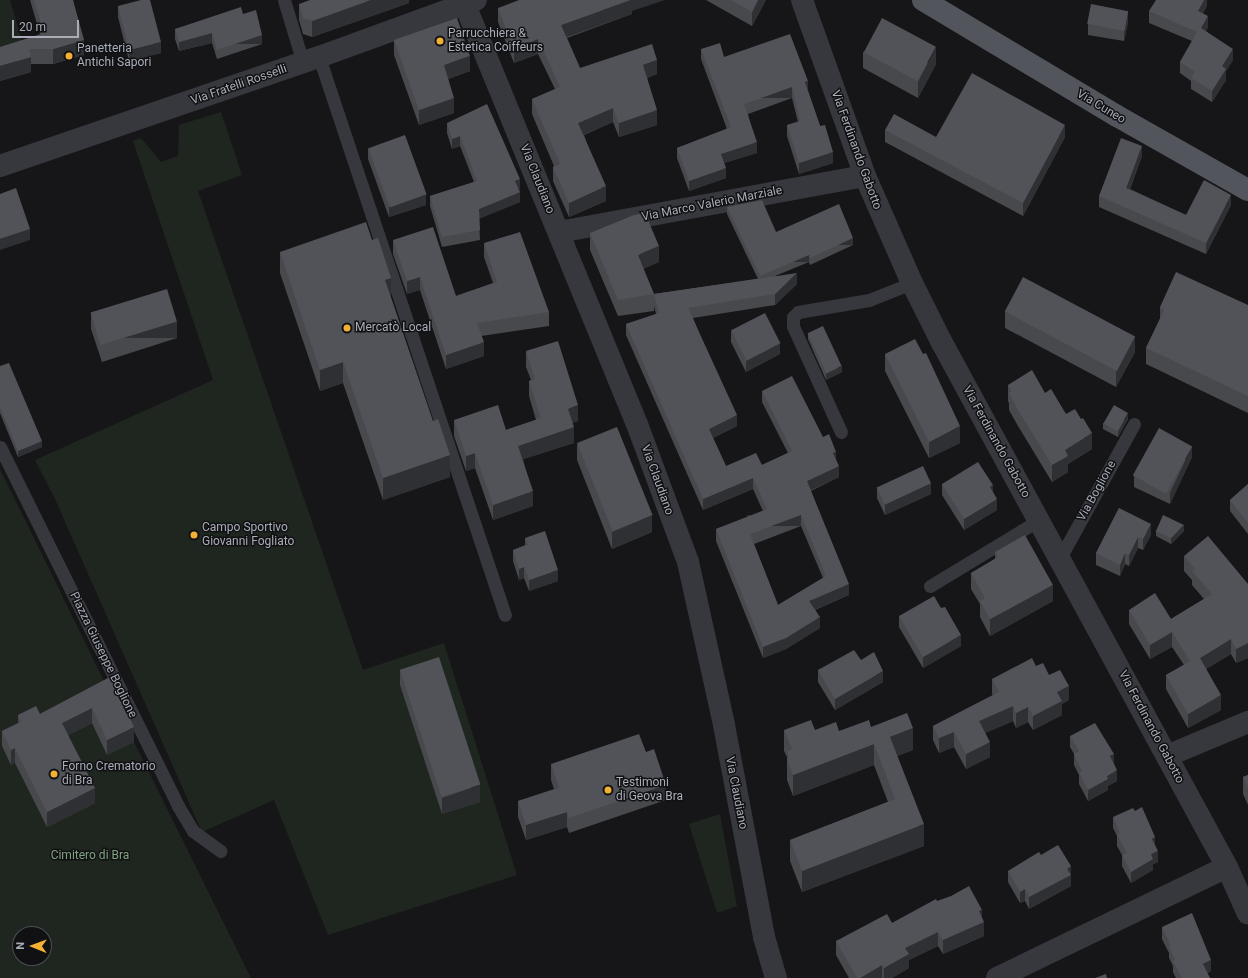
<!DOCTYPE html>
<meta charset="utf-8">
<style>
body{margin:0}
#map{position:relative;width:1248px;height:978px;overflow:hidden;background:#161618;font-family:Roboto,sans-serif}
div>[style]{position:absolute}
[style*='--x']{left:calc(var(--x)*1px);top:calc(var(--y)*1px);width:calc(var(--w)*1px);rotate:calc(var(--a)*1deg)}
.green>*{inset:0;background:#1e261f}
.lane>*{height:13px;margin:-6.5px;padding:0 6.5px;transform-origin:6.5px;border-radius:6.5px;background:#37383d}
.street>*{height:22px;margin:-11px;padding:0 11px;transform-origin:11px;border-radius:11px;background:#37383d}
.primary>*{height:22px;margin:-11px;padding:0 11px;transform-origin:11px;border-radius:11px;background:#53555c}
.wall>*{inset:0;background:#47494d}
.shaded-wall>*{inset:0;background:#2f3033;transform-origin:0 0}
.building>*{inset:0;background:#525359;transform-origin:0 0}
.dots>*{width:11px;height:11px;translate:-50% -50%;box-sizing:border-box;border:2px solid #111113;border-radius:50%}
span{translate:-50% -50%;white-space:nowrap;text-align:center;line-height:1.15;-webkit-text-stroke:3px #111113;paint-order:stroke}
.poi-label{font-size:12px;color:#a8adb8}
.left{translate:0 -50%;text-align:left}
.street-label{font-size:12px;color:#a8adb8}
.park-label{font-size:12px;color:#7fa381}
.north{position:absolute;left:12px;top:926px;width:40px;height:40px;box-sizing:border-box;background:#111113;border:1px solid #4d4f55;border-radius:50%;rotate:271deg;font-size:11px;font-weight:700;line-height:16px;text-align:center;color:#a8adb8}
.north::after{content:'';display:block;margin:auto;width:14px;height:18px;background:#f2b134;clip-path:polygon(50% 0,100% 100%,50% 72%,0 100%)}
.scale{position:absolute;left:12px;top:20px;width:67px;height:18px;box-sizing:border-box;border:2px solid #a8adb8;border-top:0;padding-left:5px;font-size:12px;line-height:14px;white-space:nowrap;color:#a8adb8;-webkit-text-stroke:3px #111113;paint-order:stroke}
</style>
<div id="map">
<div class="green">
<i style="clip-path:polygon(0 0,10px 0,25px 51px,0 59px)"></i>
<i style="clip-path:polygon(221px 112px,242px 175px,198px 191px,363px 670px,444px 643px,517px 875px,328px 935px,274px 800px,202px 832px,55px 499px,35px 460px,213px 380px,133px 141px,141px 138px,161px 162px,178px 156px,179px 125px)"></i>
<i style="clip-path:polygon(evenodd,0 469px,134px 742px,251px 978px,0 978px,0 469px,20px 934px,44px 934px,44px 958px,20px 958px,20px 934px)"></i>
<i style="clip-path:polygon(720px 814px,737px 906px,717px 913px,689px 824px)"></i>
</div>
<div class="lane">
<i style="--x:284;--y:0;--w:66;--a:73.2"></i>
<i style="--x:319;--y:57;--w:588;--a:71.57"></i>
<i style="--x:841;--y:432;--w:116;--a:-114.4"></i>
<i style="--x:793;--y:326;--w:9;--a:-90"></i>
<i style="--x:793;--y:317;--w:7;--a:-45"></i>
<i style="--x:798;--y:312;--w:72;--a:-9.6"></i>
<i style="--x:869;--y:300;--w:46;--a:-21.6"></i>
<i style="--x:0;--y:447;--w:401;--a:63.6"></i>
<i style="--x:178;--y:806;--w:29;--a:59"></i>
<i style="--x:193;--y:831;--w:34;--a:36"></i>
<i style="--x:1060;--y:558;--w:153;--a:-61.1"></i>
<i style="--x:930;--y:586;--w:127;--a:-31.2"></i>
</div>
<div class="street">
<i style="--x:463;--y:0;--w:458;--a:67.7"></i>
<i style="--x:637;--y:424;--w:147;--a:69.7"></i>
<i style="--x:688;--y:562;--w:167;--a:77.5"></i>
<i style="--x:724;--y:725;--w:216;--a:79.3"></i>
<i style="--x:764;--y:937;--w:43;--a:73.7"></i>
<i style="--x:802;--y:0;--w:187;--a:70.3"></i>
<i style="--x:865;--y:176;--w:117;--a:66.3"></i>
<i style="--x:912;--y:283;--w:65;--a:63.4"></i>
<i style="--x:941;--y:341;--w:599;--a:61.47"></i>
<i style="--x:1227;--y:867;--w:51;--a:65.9"></i>
<i style="--x:0;--y:166;--w:337;--a:-18.9"></i>
<i style="--x:319;--y:57;--w:167;--a:-20"></i>
<i style="--x:559;--y:232;--w:311;--a:-10.4"></i>
<i style="--x:1167;--y:756;--w:88;--a:-22.8"></i>
<i style="--x:997;--y:978;--w:255;--a:-25.8"></i>
</div>
<div class="primary">
<i style="--x:923;--y:0;--w:226;--a:30.9"></i>
<i style="--x:1117;--y:116;--w:150;--a:29.5"></i>
</div>
<div class="wall">
<i style="clip-path:polygon(30px 0,73px 0,84px 55px,53px 64px,31px 64px,31px 72px,0 81px,40px 34px)"></i>
<i style="clip-path:polygon(409px 0,409px 3px,312px 37px,303px 34px,299px 20px,299px 4px)"></i>
<i style="clip-path:polygon(706px 0,766px 0,752px 26px)"></i>
<i style="clip-path:polygon(1207px 0,1207px 6px,1203px 13px,1208px 27px,1206px 31px,1233px 60px,1226px 71px,1226px 80px,1212px 102px,1191px 89px,1191px 81px,1180px 73px,1180px 62px,1192px 41px,1149px 23px,1149px 11px)"></i>
<i style="clip-path:polygon(118px 6px,161px 53px,129px 61px,118px 17px)"></i>
<i style="clip-path:polygon(498px 8px,632px 11px,632px 14px,567px 38px,580px 68px,657px 74px,647px 78px,657px 125px,619px 137px,613px 122px,584px 135px,606px 201px,569px 217px,553px 181px,553px 167px,554px 166px,532px 114px,532px 99px,555px 89px,538px 54px,514px 63px,498px 22px)"></i>
<i style="clip-path:polygon(243px 14px,262px 44px,217px 59px,212px 43px,179px 51px,175px 39px,175px 29px)"></i>
<i style="clip-path:polygon(1128px 22px,1124px 41px,1088px 35px,1088px 24px)"></i>
<i style="clip-path:polygon(394px 40px,470px 71px,448px 79px,454px 113px,419px 125px,394px 55px)"></i>
<i style="clip-path:polygon(701px 49px,724px 57px,808px 91px,833px 163px,799px 174px,787px 136px,787px 125px,798px 122px,792px 98px,748px 114px,757px 153px,724px 163px,726px 178px,689px 191px,677px 158px,677px 148px,727px 129px,701px 59px)"></i>
<i style="clip-path:polygon(863px 52px,936px 64px,918px 98px,863px 68px)"></i>
<i style="clip-path:polygon(447px 123px,520px 189px,519px 189px,520px 202px,479px 218px,480px 240px,442px 247px,430px 206px,430px 196px,474px 182px,460px 146px,452px 149px,447px 133px)"></i>
<i style="clip-path:polygon(885px 130px,936px 137px,1065px 137px,1023px 216px,885px 142px)"></i>
<i style="clip-path:polygon(368px 148px,426px 205px,389px 217px,368px 159px)"></i>
<i style="clip-path:polygon(1142px 156px,1130px 189px,1186px 215px,1231px 205px,1206px 254px,1099px 207px,1099px 196px)"></i>
<i style="clip-path:polygon(evenodd,727px 207px,776px 232px,853px 245px,810px 265px,809px 262px,775px 276px,797px 284px,775px 305px,693px 318px,737px 426px,713px 438px,726px 466px,762px 465px,788px 453px,762px 402px,762px 391px,823px 437px,836px 460px,839px 477px,811px 491px,849px 595px,815px 610px,820px 628px,786px 649px,763px 658px,716px 541px,716px 529px,763px 511px,753px 489px,703px 510px,626px 335px,626px 324px,656px 314px,654px 306px,654px 294px,758px 279px,727px 214px,727px 207px,801px 526px,823px 578px,778px 605px,754px 544px,801px 526px)"></i>
<i style="clip-path:polygon(590px 233px,659px 262px,643px 269px,654px 294px,654px 311px,618px 316px,590px 250px)"></i>
<i style="clip-path:polygon(372px 240px,450px 477px,383px 500px,343px 383px,320px 391px,280px 273px,280px 252px)"></i>
<i style="clip-path:polygon(393px 240px,456px 296px,493px 283px,484px 257px,484px 243px,549px 312px,549px 326px,481px 336px,484px 356px,446px 369px,420px 290px,407px 294px,393px 254px)"></i>
<i style="clip-path:polygon(1248px 305px,1248px 413px,1146px 364px,1146px 348px,1160px 319px,1160px 307px)"></i>
<i style="clip-path:polygon(1005px 312px,1135px 352px,1116px 387px,1005px 328px)"></i>
<i style="clip-path:polygon(91px 313px,177px 338px,102px 362px,91px 329px)"></i>
<i style="clip-path:polygon(731px 331px,780px 354px,746px 372px,731px 342px)"></i>
<i style="clip-path:polygon(808px 333px,842px 372px,826px 380px,808px 339px)"></i>
<i style="clip-path:polygon(526px 351px,578px 421px,572px 423px,574px 443px,523px 459px,533px 506px,493px 520px,475px 468px,466px 471px,454px 436px,454px 420px,506px 430px,536px 420px,529px 396px,529px 381px,531px 380px,526px 367px)"></i>
<i style="clip-path:polygon(885px 354px,960px 443px,929px 458px,885px 371px)"></i>
<i style="clip-path:polygon(0 366px,42px 447px,18px 457px,0 413px)"></i>
<i style="clip-path:polygon(1008px 385px,1045px 393px,1066px 414px,1092px 449px,1068px 464px,1068px 472px,1052px 482px,1018px 426px,1009px 410px,1009px 403px,1008px 401px)"></i>
<i style="clip-path:polygon(1128px 419px,1118px 437px,1103px 429px,1103px 423px)"></i>
<i style="clip-path:polygon(577px 444px,652px 532px,612px 549px,577px 460px)"></i>
<i style="clip-path:polygon(1192px 457px,1170px 504px,1134px 487px,1134px 476px)"></i>
<i style="clip-path:polygon(942px 484px,993px 492px,997px 510px,964px 530px,942px 495px)"></i>
<i style="clip-path:polygon(1248px 484px,1248px 534px,1230px 511px,1230px 500px)"></i>
<i style="clip-path:polygon(877px 487px,931px 494px,885px 515px,877px 498px)"></i>
<i style="clip-path:polygon(1119px 508px,1151px 535px,1143px 550px,1138px 548px,1129px 566px,1125px 564px,1120px 576px,1096px 565px,1096px 553px)"></i>
<i style="clip-path:polygon(1156px 531px,1184px 531px,1171px 544px,1156px 536px)"></i>
<i style="clip-path:polygon(525px 538px,558px 581px,529px 591px,524px 578px,519px 580px,513px 561px,513px 550px,525px 545px)"></i>
<i style="clip-path:polygon(995px 552px,1053px 601px,990px 636px,980px 617px,980px 604px,971px 589px,971px 573px,995px 559px)"></i>
<i style="clip-path:polygon(1184px 556px,1248px 584px,1248px 658px,1236px 663px,1231px 654px,1206px 669px,1221px 710px,1188px 728px,1166px 689px,1166px 675px,1184px 665px,1172px 647px,1150px 659px,1129px 624px,1129px 610px,1171px 619px,1204px 599px,1192px 585px,1192px 580px,1184px 571px)"></i>
<i style="clip-path:polygon(899px 616px,961px 646px,923px 668px,899px 627px)"></i>
<i style="clip-path:polygon(861px 660px,883px 682px,835px 710px,818px 682px,818px 670px)"></i>
<i style="clip-path:polygon(1036px 666px,1049px 675px,1069px 700px,1062px 704px,1062px 715px,1033px 730px,1028px 722px,1016px 728px,1013px 721px,985px 733px,990px 757px,966px 769px,954px 747px,939px 753px,933px 740px,933px 726px,993px 695px,992px 694px,992px 679px)"></i>
<i style="clip-path:polygon(400px 669px,480px 802px,442px 814px,400px 685px)"></i>
<i style="clip-path:polygon(110px 677px,134px 742px,107px 755px,92px 723px,68px 735px,95px 803px,47px 827px,15px 763px,11px 765px,2px 746px,2px 731px,18px 723px,18px 715px,40px 714px)"></i>
<i style="clip-path:polygon(871px 727px,913px 750px,897px 756px,924px 846px,802px 892px,790px 861px,790px 840px,888px 802px,874px 765px,793px 796px,787px 780px,787px 757px,784px 751px,784px 730px,815px 730px,839px 731px)"></i>
<i style="clip-path:polygon(1070px 736px,1114px 764px,1117px 781px,1108px 786px,1108px 790px,1088px 801px,1079px 784px,1079px 775px,1074px 765px,1074px 754px,1070px 747px)"></i>
<i style="clip-path:polygon(646px 752px,666px 800px,569px 833px,567px 827px,526px 840px,518px 817px,518px 801px,554px 789px,551px 780px,551px 764px)"></i>
<i style="clip-path:polygon(1248px 775px,1248px 805px,1243px 794px,1243px 777px)"></i>
<i style="clip-path:polygon(1113px 817px,1155px 846px,1158px 862px,1153px 864px,1153px 870px,1131px 883px,1122px 866px,1122px 855px,1117px 846px,1117px 836px,1113px 828px)"></i>
<i style="clip-path:polygon(1041px 855px,1071px 866px,1071px 886px,1029px 909px,1025px 901px,1020px 903px,1008px 882px,1008px 871px)"></i>
<i style="clip-path:polygon(937px 901px,982px 919px,984px 936px,943px 954px,938px 946px,909px 960px,909px 968px,892px 978px,849px 978px,836px 955px,836px 941px,892px 923px)"></i>
<i style="clip-path:polygon(1162px 927px,1211px 971px,1207px 973px,1210px 978px,1176px 978px,1173px 972px,1173px 966px,1169px 958px,1169px 953px,1162px 939px)"></i>
</div>
<div class="shaded-wall">
<i style="clip-path:polygon(371px 0,409px 0,409px 3px,312px 37px,312px 21px)"></i>
<i style="clip-path:polygon(631px 0,665px 0,632px 11px,632px 14px,561px 39px,561px 25px)"></i>
<i style="clip-path:polygon(758px 0,766px 0,752px 26px,752px 12px)"></i>
<i style="clip-path:polygon(1204px 0,1207px 0,1207px 6px,1198px 22px,1198px 11px)"></i>
<i style="clip-path:polygon(1128px 11px,1128px 22px,1124px 41px,1124px 30px)"></i>
<i style="clip-path:polygon(1208px 16px,1208px 27px,1201px 39px,1201px 28px)"></i>
<i style="clip-path:polygon(212px 33px,212px 43px,179px 51px,179px 42px)"></i>
<i style="left:262px;top:35px;width:9px;height:47px;rotate:90deg"></i>
<i style="clip-path:polygon(538px 39px,538px 54px,514px 63px,514px 49px)"></i>
<i style="clip-path:polygon(84px 40px,84px 55px,53px 64px,53px 49px)"></i>
<i style="clip-path:polygon(161px 42px,161px 53px,129px 61px,129px 50px)"></i>
<i style="clip-path:polygon(936px 47px,936px 64px,918px 98px,918px 82px)"></i>
<i style="clip-path:polygon(1233px 49px,1233px 60px,1226px 71px,1226px 80px,1212px 102px,1212px 91px,1222px 66px)"></i>
<i style="clip-path:polygon(470px 56px,470px 71px,444px 80px,444px 65px)"></i>
<i style="clip-path:polygon(31px 57px,31px 72px,0 81px,0 66px)"></i>
<i style="clip-path:polygon(657px 60px,657px 74px,643px 79px,643px 65px)"></i>
<i style="clip-path:polygon(808px 81px,808px 92px,805px 82px)"></i>
<i style="left:792px;top:87px;width:11px;height:51px;rotate:90deg"></i>
<i style="clip-path:polygon(454px 98px,454px 113px,419px 125px,419px 110px)"></i>
<i style="clip-path:polygon(613px 108px,613px 122px,578px 137px,578px 123px)"></i>
<i style="clip-path:polygon(657px 110px,657px 125px,619px 137px,619px 123px)"></i>
<i style="clip-path:polygon(1065px 125px,1065px 137px,1023px 216px,1023px 203px)"></i>
<i style="clip-path:polygon(460px 136px,460px 146px,452px 149px,452px 139px)"></i>
<i style="clip-path:polygon(757px 142px,757px 153px,721px 164px,721px 154px)"></i>
<i style="clip-path:polygon(1142px 146px,1142px 156px,1126px 198px,1126px 188px)"></i>
<i style="clip-path:polygon(833px 152px,833px 163px,799px 174px,799px 163px)"></i>
<i style="clip-path:polygon(726px 168px,726px 178px,689px 191px,689px 181px)"></i>
<i style="clip-path:polygon(520px 179px,520px 189px,515px 191px,515px 181px)"></i>
<i style="clip-path:polygon(606px 186px,606px 201px,569px 217px,569px 203px)"></i>
<i style="clip-path:polygon(520px 192px,520px 202px,479px 219px,479px 209px)"></i>
<i style="clip-path:polygon(426px 194px,426px 205px,389px 217px,389px 206px)"></i>
<i style="clip-path:polygon(1231px 195px,1231px 205px,1206px 254px,1206px 243px)"></i>
<i style="clip-path:polygon(30px 229px,30px 240px,0 250px,0 239px)"></i>
<i style="left:853px;top:238px;width:7px;height:47px;rotate:90deg"></i>
<i style="clip-path:polygon(659px 246px,659px 262px,638px 271px,638px 255px)"></i>
<i style="left:809px;top:255px;width:7px;height:53px;rotate:90deg"></i>
<i style="clip-path:polygon(797px 273px,797px 284px,775px 305px,775px 294px)"></i>
<i style="clip-path:polygon(420px 277px,420px 290px,407px 294px,407px 281px)"></i>
<i style="clip-path:polygon(391px 278px,391px 299px,385px 280px)"></i>
<i style="left:177px;top:322px;width:16px;height:79px;rotate:90deg"></i>
<i style="clip-path:polygon(1135px 336px,1135px 352px,1116px 387px,1116px 371px)"></i>
<i style="clip-path:polygon(484px 342px,484px 356px,446px 369px,446px 355px)"></i>
<i style="clip-path:polygon(780px 343px,780px 354px,746px 372px,746px 361px)"></i>
<i style="clip-path:polygon(343px 362px,343px 383px,320px 391px,320px 370px)"></i>
<i style="clip-path:polygon(842px 366px,842px 372px,826px 380px,826px 374px)"></i>
<i style="clip-path:polygon(578px 405px,578px 421px,568px 424px,568px 409px)"></i>
<i style="clip-path:polygon(1128px 413px,1128px 419px,1118px 437px,1118px 432px)"></i>
<i style="clip-path:polygon(737px 415px,737px 426px,709px 440px,709px 429px)"></i>
<i style="clip-path:polygon(960px 426px,960px 443px,929px 458px,929px 442px)"></i>
<i style="clip-path:polygon(574px 427px,574px 443px,518px 461px,518px 446px)"></i>
<i style="clip-path:polygon(1092px 433px,1092px 449px,1068px 464px,1068px 472px,1052px 482px,1052px 465px,1065px 450px)"></i>
<i style="clip-path:polygon(42px 441px,42px 447px,18px 457px,18px 451px)"></i>
<i style="clip-path:polygon(1192px 446px,1192px 457px,1170px 504px,1170px 493px)"></i>
<i style="clip-path:polygon(836px 452px,836px 463px,833px 453px)"></i>
<i style="clip-path:polygon(475px 453px,475px 468px,466px 471px,466px 456px)"></i>
<i style="clip-path:polygon(450px 455px,450px 477px,383px 500px,383px 478px)"></i>
<i style="clip-path:polygon(839px 466px,839px 477px,807px 492px,807px 481px)"></i>
<i style="clip-path:polygon(753px 478px,753px 489px,703px 510px,703px 499px)"></i>
<i style="clip-path:polygon(931px 483px,931px 494px,885px 515px,885px 504px)"></i>
<i style="clip-path:polygon(993px 485px,993px 496px,990px 487px)"></i>
<i style="clip-path:polygon(533px 491px,533px 506px,493px 520px,493px 505px)"></i>
<i style="clip-path:polygon(997px 499px,997px 510px,964px 530px,964px 519px)"></i>
<i style="clip-path:polygon(652px 515px,652px 532px,612px 549px,612px 532px)"></i>
<i style="left:801px;top:515px;width:11px;height:54px;rotate:90deg"></i>
<i style="clip-path:polygon(1151px 524px,1151px 535px,1143px 550px,1143px 539px)"></i>
<i style="clip-path:polygon(1184px 525px,1184px 531px,1171px 544px,1171px 538px)"></i>
<i style="clip-path:polygon(1138px 537px,1138px 548px,1129px 566px,1129px 555px)"></i>
<i style="clip-path:polygon(1125px 553px,1125px 564px,1120px 576px,1120px 565px)"></i>
<i style="clip-path:polygon(524px 567px,524px 578px,519px 580px,519px 569px)"></i>
<i style="clip-path:polygon(558px 570px,558px 581px,529px 591px,529px 580px)"></i>
<i style="clip-path:polygon(849px 584px,849px 595px,809px 612px,809px 601px)"></i>
<i style="clip-path:polygon(1053px 585px,1053px 601px,990px 636px,990px 619px)"></i>
<i style="clip-path:polygon(820px 617px,820px 628px,786px 649px,763px 658px,763px 647px)"></i>
<i style="clip-path:polygon(1172px 632px,1172px 647px,1150px 659px,1150px 645px)"></i>
<i style="clip-path:polygon(961px 635px,961px 646px,923px 668px,923px 657px)"></i>
<i style="clip-path:polygon(1231px 639px,1231px 654px,1200px 673px,1200px 658px)"></i>
<i style="clip-path:polygon(1248px 643px,1248px 658px,1236px 663px,1236px 649px)"></i>
<i style="clip-path:polygon(883px 671px,883px 682px,835px 710px,835px 699px)"></i>
<i style="clip-path:polygon(1069px 686px,1069px 700px,1062px 704px,1062px 715px,1033px 730px,1033px 716px,1057px 692px)"></i>
<i style="clip-path:polygon(1221px 695px,1221px 710px,1188px 728px,1188px 714px)"></i>
<i style="clip-path:polygon(1013px 706px,1013px 721px,979px 736px,979px 721px)"></i>
<i style="clip-path:polygon(1028px 707px,1028px 722px,1016px 728px,1016px 713px)"></i>
<i style="clip-path:polygon(92px 708px,92px 723px,62px 738px,62px 723px)"></i>
<i style="clip-path:polygon(134px 727px,134px 742px,107px 755px,107px 740px)"></i>
<i style="clip-path:polygon(913px 728px,913px 750px,890px 758px,890px 737px)"></i>
<i style="clip-path:polygon(954px 732px,954px 747px,939px 753px,939px 738px)"></i>
<i style="clip-path:polygon(990px 742px,990px 757px,966px 769px,966px 754px)"></i>
<i style="clip-path:polygon(874px 744px,874px 765px,793px 796px,793px 775px)"></i>
<i style="clip-path:polygon(15px 748px,15px 763px,11px 765px,11px 750px)"></i>
<i style="clip-path:polygon(1114px 754px,1114px 765px,1110px 756px)"></i>
<i style="clip-path:polygon(1117px 770px,1117px 781px,1108px 786px,1108px 790px,1088px 801px,1088px 790px,1107px 776px)"></i>
<i style="clip-path:polygon(480px 785px,480px 802px,442px 814px,442px 798px)"></i>
<i style="left:666px;top:785px;width:15px;height:102px;rotate:90deg"></i>
<i style="clip-path:polygon(95px 788px,95px 803px,47px 827px,47px 812px)"></i>
<i style="clip-path:polygon(567px 812px,567px 827px,526px 840px,526px 825px)"></i>
<i style="clip-path:polygon(924px 824px,924px 846px,802px 892px,802px 871px)"></i>
<i style="clip-path:polygon(1155px 837px,1155px 848px,1152px 839px)"></i>
<i style="clip-path:polygon(1158px 851px,1158px 862px,1153px 864px,1153px 870px,1131px 883px,1131px 872px,1151px 854px)"></i>
<i style="clip-path:polygon(1071px 866px,1071px 886px,1029px 909px,1029px 897px)"></i>
<i style="clip-path:polygon(1025px 889px,1025px 901px,1020px 903px,1020px 892px)"></i>
<i style="clip-path:polygon(982px 910px,982px 923px,984px 922px,984px 936px,943px 954px,943px 940px,979px 911px)"></i>
<i style="clip-path:polygon(938px 932px,938px 946px,909px 960px,909px 968px,892px 978px,884px 978px,884px 968px,905px 948px)"></i>
<i style="clip-path:polygon(1211px 960px,1211px 971px,1203px 975px,1203px 964px)"></i>
<i style="clip-path:polygon(882px 965px,882px 978px,860px 978px)"></i>
</div>
<div class="building">
<i style="clip-path:polygon(34px 0,73px 0,84px 40px,53px 49px,29px 49px,31px 57px,0 66px,0 47px,44px 33px)"></i>
<i style="clip-path:polygon(141px 0,150px 0,161px 42px,129px 50px,118px 6px)"></i>
<i style="clip-path:polygon(310px 0,371px 0,312px 21px,303px 18px,299px 4px)"></i>
<i style="clip-path:polygon(519px 0,631px 0,561px 25px,580px 68px,652px 44px,657px 60px,643px 65px,657px 110px,619px 123px,613px 108px,578px 123px,606px 186px,569px 203px,553px 167px,560px 164px,532px 99px,560px 87px,538px 39px,514px 49px,498px 8px)"></i>
<i style="clip-path:polygon(731px 0,758px 0,752px 12px)"></i>
<i style="clip-path:polygon(1156px 0,1204px 0,1198px 11px,1208px 16px,1201px 28px,1233px 49px,1222px 66px,1226px 69px,1212px 91px,1191px 78px,1195px 72px,1180px 62px,1197px 32px,1149px 11px)"></i>
<i style="left:1091px;top:4px;width:38px;height:20px;rotate:11deg"></i>
<i style="clip-path:polygon(241px 7px,243px 14px,256px 10px,262px 35px,217px 50px,212px 33px,179px 42px,175px 29px)"></i>
<i style="clip-path:polygon(457px 18px,470px 56px,444px 65px,454px 98px,419px 110px,394px 40px)"></i>
<i style="left:882px;top:18px;width:61px;height:39px;rotate:28deg"></i>
<i style="clip-path:polygon(790px 34px,808px 81px,805px 82px,820px 126px,825px 125px,833px 152px,799px 163px,787px 125px,800px 121px,792px 87px,744px 104px,757px 142px,721px 154px,726px 168px,689px 181px,677px 148px,731px 127px,701px 49px,720px 43px,724px 57px)"></i>
<i style="clip-path:polygon(972px 73px,1065px 125px,1023px 203px,885px 130px,894px 114px,936px 137px)"></i>
<i style="clip-path:polygon(487px 104px,520px 179px,515px 181px,520px 192px,479px 209px,480px 230px,442px 237px,430px 196px,477px 181px,460px 136px,452px 139px,447px 123px)"></i>
<i style="left:405px;top:135px;width:63px;height:39px;rotate:70deg"></i>
<i style="clip-path:polygon(1121px 138px,1142px 146px,1126px 188px,1186px 215px,1204px 180px,1231px 195px,1206px 243px,1099px 196px)"></i>
<i style="clip-path:polygon(16px 188px,30px 229px,0 239px,0 194px)"></i>
<i style="clip-path:polygon(762px 200px,776px 232px,839px 204px,853px 238px,810px 258px,809px 255px,760px 276px,727px 207px)"></i>
<i style="clip-path:polygon(645px 213px,659px 246px,638px 255px,654px 294px,618px 300px,590px 233px,634px 215px)"></i>
<i style="clip-path:polygon(366px 222px,372px 240px,378px 238px,391px 278px,385px 280px,433px 421px,438px 419px,450px 455px,383px 478px,343px 362px,320px 370px,280px 252px)"></i>
<i style="clip-path:polygon(433px 227px,456px 296px,497px 282px,484px 243px,520px 232px,549px 312px,477px 323px,484px 342px,446px 355px,420px 277px,407px 281px,393px 240px)"></i>
<i style="clip-path:polygon(1176px 272px,1248px 305px,1248px 396px,1146px 348px,1164px 310px,1160px 307px)"></i>
<i style="clip-path:polygon(evenodd,797px 273px,775px 294px,688px 308px,737px 415px,709px 429px,726px 466px,756px 453px,762px 465px,792px 451px,762px 391px,792px 376px,823px 437px,829px 434px,836px 452px,833px 453px,839px 466px,807px 481px,849px 584px,809px 601px,820px 617px,786px 638px,763px 647px,716px 529px,767px 509px,753px 478px,703px 499px,626px 324px,659px 313px,654px 294px,797px 273px,801px 515px,826px 576px,778px 605px,750px 534px,801px 515px)"></i>
<i style="left:1023px;top:277px;width:127px;height:39px;rotate:28deg"></i>
<i style="left:167px;top:289px;width:34px;height:80px;rotate:73deg"></i>
<i style="left:765px;top:313px;width:34px;height:38px;rotate:63deg"></i>
<i style="left:823px;top:326px;width:44px;height:17px;rotate:65deg"></i>
<i style="clip-path:polygon(915px 339px,923px 354px,926px 353px,960px 426px,929px 442px,885px 354px)"></i>
<i style="clip-path:polygon(558px 341px,578px 405px,568px 409px,574px 427px,518px 446px,533px 491px,493px 505px,475px 453px,466px 456px,454px 420px,498px 405px,506px 430px,541px 418px,529px 381px,535px 379px,526px 351px)"></i>
<i style="clip-path:polygon(9px 363px,42px 441px,18px 451px,0 407px,0 366px)"></i>
<i style="clip-path:polygon(1032px 370px,1045px 393px,1051px 389px,1066px 414px,1075px 409px,1081px 419px,1083px 418px,1092px 433px,1065px 450px,1068px 456px,1052px 465px,1018px 410px,1009px 393px,1012px 391px,1008px 385px)"></i>
<i style="left:1114px;top:405px;width:16px;height:21px;rotate:30deg"></i>
<i style="left:617px;top:427px;width:95px;height:43px;rotate:68deg"></i>
<i style="left:1159px;top:428px;width:38px;height:54px;rotate:29deg"></i>
<i style="clip-path:polygon(978px 462px,993px 485px,990px 487px,997px 499px,964px 519px,942px 484px)"></i>
<i style="left:923px;top:466px;width:19px;height:51px;rotate:65deg"></i>
<i style="clip-path:polygon(1248px 484px,1248px 523px,1230px 500px)"></i>
<i style="clip-path:polygon(1119px 508px,1151px 524px,1143px 539px,1138px 537px,1129px 555px,1125px 553px,1120px 565px,1096px 553px)"></i>
<i style="clip-path:polygon(1163px 515px,1184px 525px,1171px 538px,1156px 531px)"></i>
<i style="clip-path:polygon(545px 531px,558px 570px,529px 580px,524px 567px,519px 569px,513px 550px,528px 545px,525px 538px)"></i>
<i style="clip-path:polygon(1025px 535px,1053px 585px,990px 619px,980px 601px,985px 598px,971px 573px,998px 557px,995px 552px)"></i>
<i style="clip-path:polygon(1208px 536px,1248px 584px,1248px 643px,1236px 649px,1231px 639px,1200px 658px,1221px 695px,1188px 714px,1166px 675px,1190px 661px,1172px 632px,1150px 645px,1129px 610px,1155px 593px,1171px 619px,1212px 594px,1192px 571px,1195px 569px,1184px 556px)"></i>
<i style="clip-path:polygon(934px 596px,941px 608px,945px 607px,961px 635px,923px 657px,899px 616px)"></i>
<i style="clip-path:polygon(854px 650px,861px 660px,874px 652px,883px 671px,835px 699px,818px 670px)"></i>
<i style="left:439px;top:657px;width:134px;height:41px;rotate:72deg"></i>
<i style="clip-path:polygon(1032px 658px,1036px 666px,1043px 663px,1049px 675px,1060px 670px,1069px 686px,1057px 692px,1062px 701px,1033px 716px,1028px 707px,1016px 713px,1013px 706px,979px 721px,990px 742px,966px 754px,954px 732px,939px 738px,933px 726px,999px 692px,992px 679px)"></i>
<i style="clip-path:polygon(110px 677px,134px 727px,107px 740px,92px 708px,62px 723px,95px 788px,47px 812px,15px 748px,11px 750px,2px 731px,21px 722px,18px 715px,36px 706px,40px 714px)"></i>
<i style="clip-path:polygon(907px 713px,913px 728px,890px 737px,924px 824px,802px 871px,790px 840px,895px 799px,874px 744px,793px 775px,787px 759px,789px 758px,787px 751px,792px 749px,784px 730px,811px 720px,815px 730px,836px 722px,839px 731px,869px 720px,871px 727px)"></i>
<i style="clip-path:polygon(1095px 723px,1114px 754px,1110px 756px,1117px 770px,1107px 776px,1108px 779px,1088px 790px,1079px 772px,1082px 771px,1074px 754px,1079px 751px,1070px 736px)"></i>
<i style="clip-path:polygon(639px 734px,646px 752px,654px 749px,666px 785px,569px 818px,567px 812px,526px 825px,518px 801px,559px 788px,551px 764px)"></i>
<i style="clip-path:polygon(1248px 775px,1248px 788px,1243px 777px)"></i>
<i style="clip-path:polygon(1142px 807px,1155px 837px,1152px 839px,1158px 851px,1151px 854px,1153px 859px,1131px 872px,1122px 855px,1127px 853px,1117px 835px,1120px 833px,1113px 817px,1133px 808px,1135px 811px)"></i>
<i style="clip-path:polygon(1058px 845px,1071px 866px,1067px 869px,1071px 875px,1029px 897px,1025px 889px,1020px 892px,1008px 871px,1039px 852px,1041px 855px)"></i>
<i style="clip-path:polygon(969px 886px,982px 910px,979px 911px,984px 922px,943px 940px,938px 932px,905px 948px,909px 954px,884px 968px,882px 965px,860px 978px,857px 978px,836px 941px,887px 914px,892px 923px,936px 899px,937px 901px,951px 896px)"></i>
<i style="clip-path:polygon(1192px 913px,1211px 960px,1203px 964px,1210px 978px,1182px 978px,1173px 961px,1175px 960px,1169px 947px,1171px 946px,1162px 927px)"></i>
<i style="clip-path:polygon(1106px 974px,1107px 978px,1095px 978px)"></i>
</div>
<div class="dots">
<i style="left:440px;top:41px;background:#f2b134"></i>
<i style="left:69px;top:56px;background:#f2b134"></i>
<i style="left:347px;top:328px;background:#f2b134"></i>
<i style="left:194px;top:535px;background:#f2b134"></i>
<i style="left:54px;top:774px;background:#f2b134"></i>
<i style="left:608px;top:790px;background:#f2b134"></i>
</div>
<div class="poi-label">
<span class="left" style="left:448px;top:41px">Parrucchiera &amp;<br>Estetica Coiffeurs</span>
<span class="left" style="left:77px;top:56px">Panetteria<br>Antichi Sapori</span>
<span class="left" style="left:355px;top:328px">Mercatò Local</span>
<span class="left" style="left:202px;top:535px">Campo Sportivo<br>Giovanni Fogliato</span>
<span class="left" style="left:62px;top:774px">Forno Crematorio<br>di Bra</span>
<span class="left" style="left:616px;top:790px">Testimoni<br>di Geova Bra</span>
</div>
<div class="street-label">
<span style="left:239px;top:85px;rotate:-19deg">Via Fratelli Rosselli</span>
<span style="left:1101px;top:107px;rotate:31deg">Via Cuneo</span>
<span style="left:856px;top:150px;rotate:70deg">Via Ferdinando Gabotto</span>
<span style="left:537px;top:179px;rotate:68deg">Via Claudiano</span>
<span style="left:712px;top:204px;rotate:-11deg">Via Marco Valerio Marziale</span>
<span style="left:996px;top:442px;rotate:61deg">Via Ferdinando Gabotto</span>
<span style="left:657px;top:480px;rotate:70deg">Via Claudiano</span>
<span style="left:1097px;top:491px;rotate:-61deg">Via Boglione</span>
<span style="left:103px;top:655px;rotate:64deg">Piazza Giuseppe Boglione</span>
<span style="left:1151px;top:727px;rotate:62deg">Via Ferdinando Gabotto</span>
<span style="left:736px;top:793px;rotate:79deg">Via Claudiano</span>
</div>
<div class="park-label">
<span style="left:90px;top:856px">Cimitero di Bra</span>
</div>
<div class="north">N</div>
<div class="scale">20 m</div>
</div>
